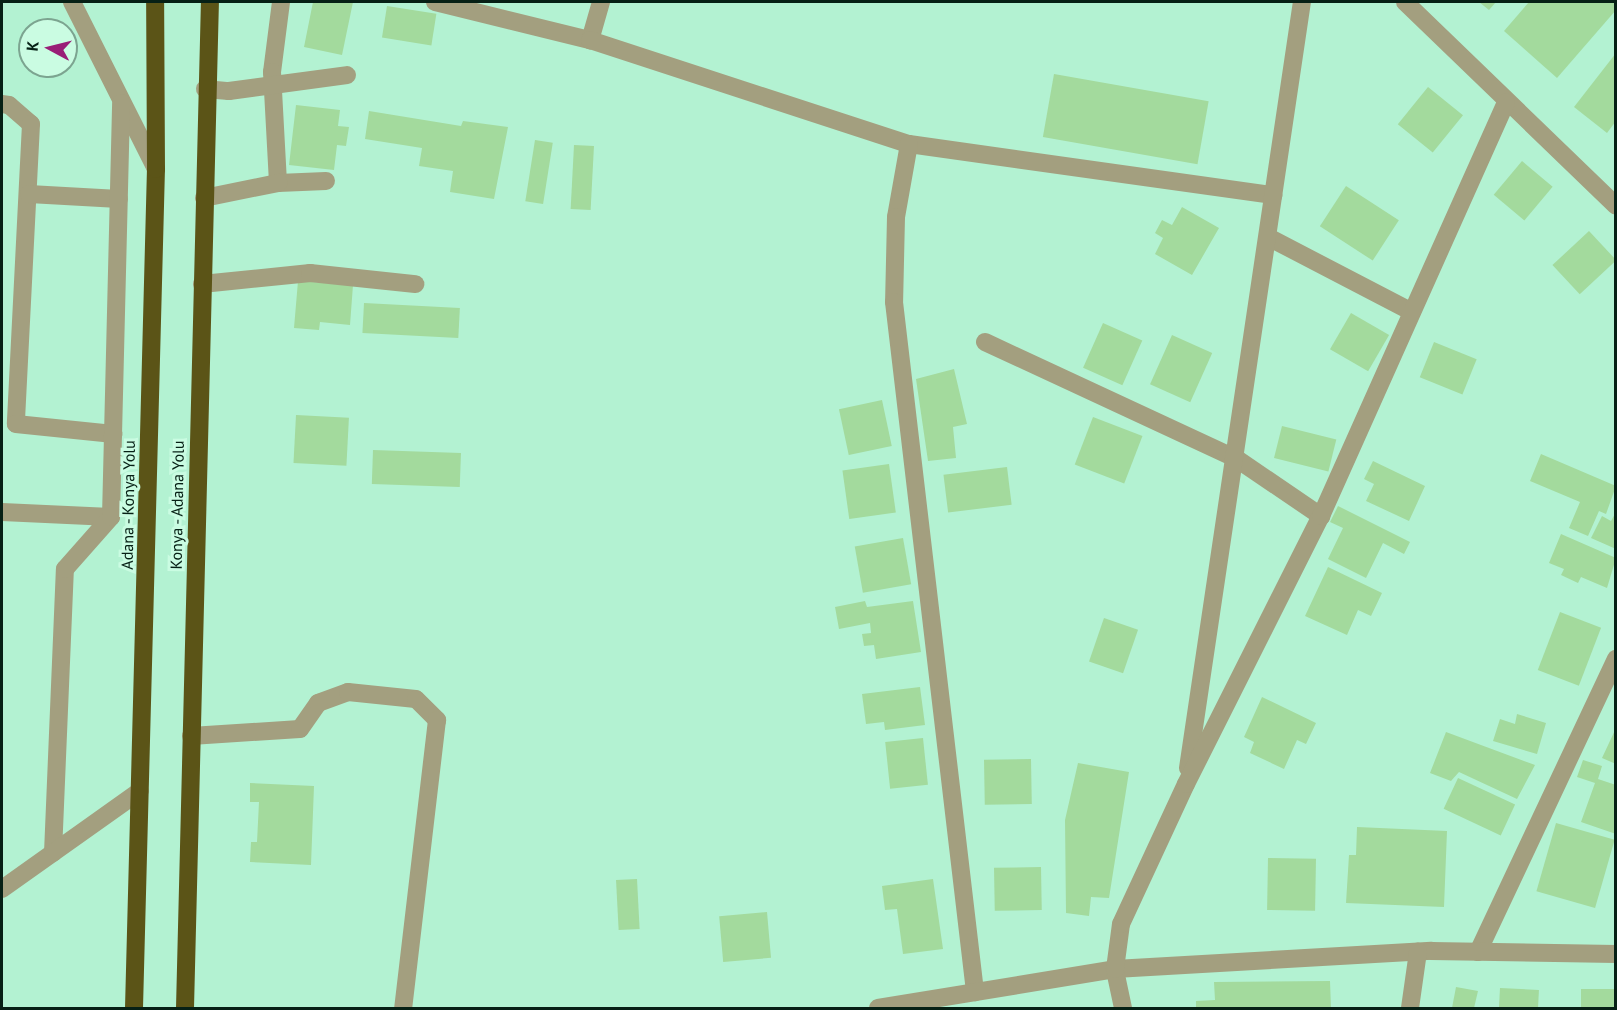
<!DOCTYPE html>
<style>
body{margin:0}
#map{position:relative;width:1617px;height:1010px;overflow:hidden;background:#b3f2d2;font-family:"PT Sans",sans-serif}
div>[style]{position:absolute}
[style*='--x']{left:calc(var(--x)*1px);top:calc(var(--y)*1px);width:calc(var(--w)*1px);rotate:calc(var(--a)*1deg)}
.building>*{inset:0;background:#a3da9d;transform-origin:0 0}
.minor>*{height:18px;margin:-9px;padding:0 9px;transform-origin:9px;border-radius:9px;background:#a39f7f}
.highway>*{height:18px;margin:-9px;padding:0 9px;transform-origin:9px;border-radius:9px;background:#5b5417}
span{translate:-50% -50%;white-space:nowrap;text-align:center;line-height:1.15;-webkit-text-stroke:6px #cafce2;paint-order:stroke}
.street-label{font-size:16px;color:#062015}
.frame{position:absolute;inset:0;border:3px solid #062015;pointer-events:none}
.north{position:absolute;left:18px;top:18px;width:60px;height:60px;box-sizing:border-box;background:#cafce2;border:2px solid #7ca490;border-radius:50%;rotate:277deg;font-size:16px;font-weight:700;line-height:24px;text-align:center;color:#062015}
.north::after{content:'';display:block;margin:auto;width:21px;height:27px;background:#991e77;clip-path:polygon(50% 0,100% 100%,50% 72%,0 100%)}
</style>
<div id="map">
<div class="building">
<i style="clip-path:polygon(313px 2px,353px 2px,342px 55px,304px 47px)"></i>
<i style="clip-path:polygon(1479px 2px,1496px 2px,1489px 10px)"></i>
<i style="clip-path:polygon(1529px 2px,1616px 2px,1616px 10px,1557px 78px,1504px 31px)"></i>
<i style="left:387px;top:6px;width:50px;height:32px;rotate:9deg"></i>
<i style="clip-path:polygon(1616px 53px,1616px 121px,1607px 133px,1574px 107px)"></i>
<i style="left:1054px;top:74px;width:157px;height:64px;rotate:10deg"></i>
<i style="left:1428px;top:87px;width:45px;height:48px;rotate:39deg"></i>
<i style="clip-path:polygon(296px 105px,340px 110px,338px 126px,349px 127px,346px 146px,337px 145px,334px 170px,289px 165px)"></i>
<i style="clip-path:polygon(369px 111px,461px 126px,463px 121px,508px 127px,494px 199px,450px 192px,453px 171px,419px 166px,422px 148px,365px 139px)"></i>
<i style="left:535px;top:140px;width:18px;height:62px;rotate:9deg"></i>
<i style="left:574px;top:145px;width:20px;height:64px;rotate:3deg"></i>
<i style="left:1522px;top:161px;width:40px;height:44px;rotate:40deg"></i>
<i style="left:1346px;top:186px;width:63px;height:48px;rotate:33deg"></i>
<i style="clip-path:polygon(1182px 207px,1219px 228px,1192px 275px,1155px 254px,1163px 238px,1155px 233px,1162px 220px,1172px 225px)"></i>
<i style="left:1589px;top:231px;width:40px;height:50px;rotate:47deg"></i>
<i style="clip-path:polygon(298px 281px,353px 285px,350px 325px,320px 322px,319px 330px,294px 328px)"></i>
<i style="left:364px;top:303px;width:96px;height:30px;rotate:3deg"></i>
<i style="left:1351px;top:313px;width:44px;height:42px;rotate:30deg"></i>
<i style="left:1103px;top:323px;width:43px;height:49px;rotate:24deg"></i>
<i style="left:1172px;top:335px;width:44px;height:54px;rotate:24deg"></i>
<i style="left:1434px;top:342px;width:46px;height:38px;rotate:22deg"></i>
<i style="clip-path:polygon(954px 369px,967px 424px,953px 427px,956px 458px,928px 461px,916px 379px)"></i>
<i style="left:882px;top:400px;width:47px;height:44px;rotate:78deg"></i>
<i style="left:296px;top:415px;width:53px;height:48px;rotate:3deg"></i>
<i style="left:1093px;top:417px;width:53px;height:51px;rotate:21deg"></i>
<i style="left:1282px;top:426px;width:56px;height:33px;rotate:14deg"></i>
<i style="left:373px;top:450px;width:88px;height:34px;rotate:2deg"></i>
<i style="clip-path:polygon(1541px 454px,1616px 486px,1606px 514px,1599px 511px,1588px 536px,1569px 528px,1580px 502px,1530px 481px)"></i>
<i style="clip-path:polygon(1373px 461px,1425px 486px,1409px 521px,1366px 501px,1374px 484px,1364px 479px)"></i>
<i style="left:889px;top:464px;width:49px;height:47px;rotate:82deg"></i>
<i style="left:1007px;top:467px;width:38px;height:64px;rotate:83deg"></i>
<i style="clip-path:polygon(1338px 506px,1410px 542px,1404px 554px,1383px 543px,1366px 578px,1328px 559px,1343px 528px,1330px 522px)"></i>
<i style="clip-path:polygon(1616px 512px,1616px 549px,1591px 538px,1602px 516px,1611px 521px)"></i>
<i style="clip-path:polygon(1561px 534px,1616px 558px,1607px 588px,1581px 577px,1578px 583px,1561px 575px,1564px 569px,1549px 563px)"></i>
<i style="left:903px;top:538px;width:47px;height:49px;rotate:80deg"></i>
<i style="clip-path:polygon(1328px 567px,1382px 593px,1371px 616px,1358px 610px,1347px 635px,1305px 616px)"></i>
<i style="clip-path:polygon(865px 601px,867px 607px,913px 601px,921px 652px,876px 659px,874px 645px,864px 646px,862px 634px,871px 633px,870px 623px,839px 629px,835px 607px)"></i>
<i style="left:1560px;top:612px;width:44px;height:62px;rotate:21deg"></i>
<i style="left:1104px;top:618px;width:36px;height:46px;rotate:19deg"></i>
<i style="clip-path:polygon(920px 687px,925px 725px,885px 730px,884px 722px,866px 724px,862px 694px)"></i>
<i style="clip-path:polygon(1262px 697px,1316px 723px,1306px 744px,1297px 740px,1284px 769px,1250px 753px,1254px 742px,1244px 737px)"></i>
<i style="clip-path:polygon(1517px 714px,1546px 723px,1537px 754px,1493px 741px,1500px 719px,1515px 724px)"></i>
<i style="clip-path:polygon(1616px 728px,1616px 764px,1602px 758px)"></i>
<i style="clip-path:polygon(1446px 732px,1535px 765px,1517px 799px,1459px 772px,1451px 781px,1430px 773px)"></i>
<i style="left:923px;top:738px;width:47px;height:38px;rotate:84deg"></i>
<i style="left:1031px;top:759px;width:45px;height:47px;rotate:89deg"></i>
<i style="clip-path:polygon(1583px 760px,1602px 766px,1598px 779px,1616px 785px,1616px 834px,1581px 822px,1595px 783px,1577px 777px)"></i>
<i style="clip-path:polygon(1078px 763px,1129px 772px,1109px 898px,1091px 897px,1089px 916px,1066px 913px,1065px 820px)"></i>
<i style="left:1458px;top:778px;width:63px;height:34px;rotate:25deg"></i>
<i style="clip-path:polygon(250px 783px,314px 786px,311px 865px,250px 862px,251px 842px,257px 842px,259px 802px,250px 802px)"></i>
<i style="left:1556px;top:823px;width:61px;height:71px;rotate:16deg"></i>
<i style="clip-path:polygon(1357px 827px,1447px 831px,1444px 907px,1346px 903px,1349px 855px,1356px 855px)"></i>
<i style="left:1268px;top:858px;width:48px;height:52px;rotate:1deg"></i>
<i style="left:1041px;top:867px;width:43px;height:47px;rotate:89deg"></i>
<i style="left:637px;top:879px;width:50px;height:21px;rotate:87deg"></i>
<i style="clip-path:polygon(933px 879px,943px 949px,903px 954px,897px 909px,885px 910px,882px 886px)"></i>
<i style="left:767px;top:912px;width:46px;height:48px;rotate:85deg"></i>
<i style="clip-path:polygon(1330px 981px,1331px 1008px,1196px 1008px,1196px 1001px,1215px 1000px,1214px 982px)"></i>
<i style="clip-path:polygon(1456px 987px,1478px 991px,1474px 1008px,1452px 1008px)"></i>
<i style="left:1500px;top:988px;width:39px;height:20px;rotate:3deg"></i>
<i style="left:1581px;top:989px;width:35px;height:19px"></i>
</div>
<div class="minor">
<i style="--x:72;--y:2;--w:187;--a:63.3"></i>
<i style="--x:281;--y:2;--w:71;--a:97.3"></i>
<i style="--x:272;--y:72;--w:111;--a:86.9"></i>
<i style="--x:278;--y:183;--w:48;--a:-2.4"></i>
<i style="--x:435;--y:2;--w:160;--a:13.8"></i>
<i style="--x:601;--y:2;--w:40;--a:106"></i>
<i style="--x:590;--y:40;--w:336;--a:18.1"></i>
<i style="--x:909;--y:144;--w:368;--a:8"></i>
<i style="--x:1405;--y:2;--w:293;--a:44"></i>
<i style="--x:205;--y:89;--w:24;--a:5"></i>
<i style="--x:229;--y:91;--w:119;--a:-7.7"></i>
<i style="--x:2;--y:104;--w:7;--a:8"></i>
<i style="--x:9;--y:105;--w:29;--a:41"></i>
<i style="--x:31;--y:124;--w:300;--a:92.9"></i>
<i style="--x:16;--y:424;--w:98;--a:5.9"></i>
<i style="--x:909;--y:144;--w:74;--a:100.1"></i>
<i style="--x:896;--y:217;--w:85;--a:91.3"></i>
<i style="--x:894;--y:302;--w:695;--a:83.3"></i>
<i style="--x:29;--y:194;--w:90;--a:3.2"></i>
<i style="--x:204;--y:198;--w:76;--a:-11.5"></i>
<i style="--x:1268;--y:237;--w:162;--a:27.5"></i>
<i style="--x:202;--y:284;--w:109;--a:-5.8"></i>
<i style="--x:310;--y:273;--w:106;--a:6"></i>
<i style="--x:985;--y:342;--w:278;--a:24.9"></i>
<i style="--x:1237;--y:459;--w:102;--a:34.2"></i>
<i style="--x:2;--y:512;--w:109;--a:2.6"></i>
<i style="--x:191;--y:736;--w:109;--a:-3.7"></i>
<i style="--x:300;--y:729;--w:32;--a:-55"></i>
<i style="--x:318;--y:703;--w:32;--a:-20"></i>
<i style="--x:348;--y:692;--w:68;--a:5.9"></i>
<i style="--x:416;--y:699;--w:30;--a:45"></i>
<i style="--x:437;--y:720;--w:290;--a:96.7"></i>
<i style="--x:1188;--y:768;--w:774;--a:-81.54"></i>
<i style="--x:53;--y:853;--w:284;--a:-87.6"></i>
<i style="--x:65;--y:569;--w:69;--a:-48.5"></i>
<i style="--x:111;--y:517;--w:414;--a:-88.6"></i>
<i style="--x:2;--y:889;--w:169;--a:-35.4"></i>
<i style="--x:1478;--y:952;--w:324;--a:-64.8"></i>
<i style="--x:878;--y:1008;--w:240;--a:-9.3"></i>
<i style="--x:1115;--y:969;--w:317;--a:-3.3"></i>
<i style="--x:1431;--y:951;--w:185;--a:0.9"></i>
<i style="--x:1123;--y:1008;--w:40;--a:-102"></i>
<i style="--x:1115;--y:969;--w:45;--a:-82.4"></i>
<i style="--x:1121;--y:924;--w:154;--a:-65.1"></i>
<i style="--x:1186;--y:784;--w:300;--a:-63.3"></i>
<i style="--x:1321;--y:516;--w:453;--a:-65.9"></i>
<i style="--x:1410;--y:1008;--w:57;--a:-81.9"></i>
</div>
<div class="highway">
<i style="--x:134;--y:1008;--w:839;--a:-88.5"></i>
<i style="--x:156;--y:169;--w:167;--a:-90.3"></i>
<i style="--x:185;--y:1008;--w:1006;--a:-88.58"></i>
</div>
<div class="street-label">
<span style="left:128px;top:505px;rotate:-89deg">Adana - Konya Yolu</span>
<span style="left:177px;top:505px;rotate:-89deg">Konya - Adana Yolu</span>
</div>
<div class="frame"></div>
<div class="north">K</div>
</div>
